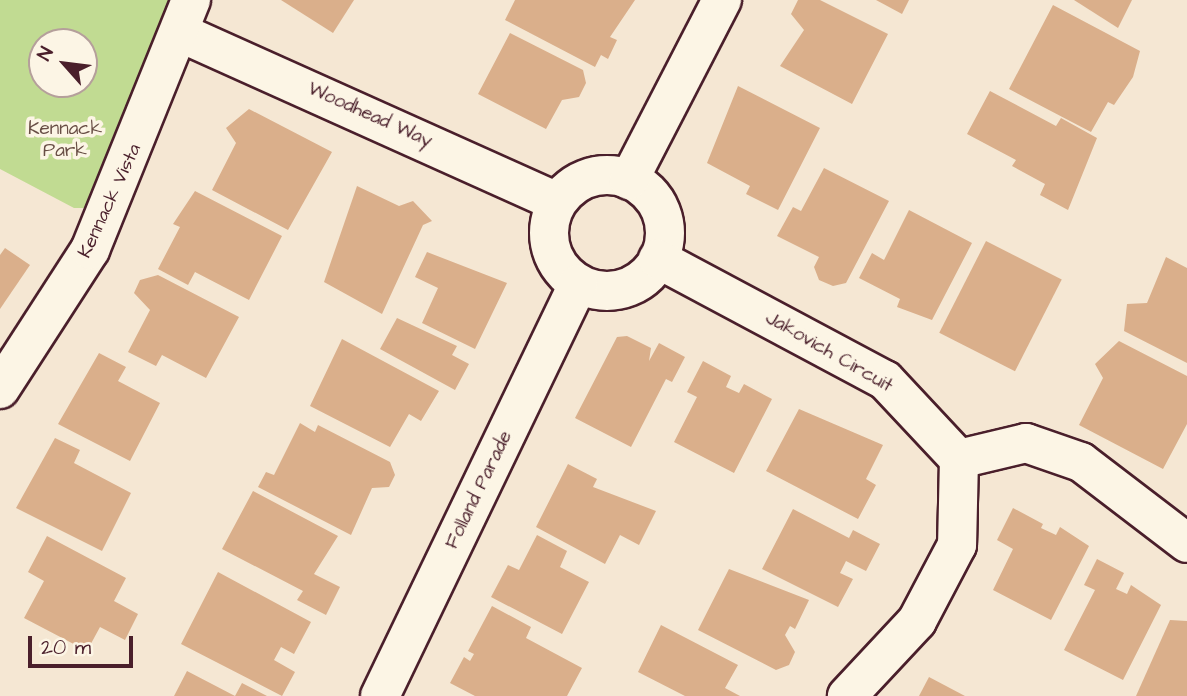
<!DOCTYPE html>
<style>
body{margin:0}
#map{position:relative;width:1187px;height:696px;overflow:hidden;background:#f5e7d3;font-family:"Architects Daughter",sans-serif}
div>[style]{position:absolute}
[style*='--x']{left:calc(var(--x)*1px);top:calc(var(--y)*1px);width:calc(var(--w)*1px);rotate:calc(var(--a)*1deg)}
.green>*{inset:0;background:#c1db92}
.building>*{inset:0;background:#daaf8b;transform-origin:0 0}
.roads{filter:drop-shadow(2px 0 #4a1f2b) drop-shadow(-2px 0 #4a1f2b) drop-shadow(0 2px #4a1f2b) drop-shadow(0 -2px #4a1f2b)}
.street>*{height:38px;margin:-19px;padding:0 19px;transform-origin:19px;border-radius:19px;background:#fcf5e5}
.street>.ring{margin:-19px;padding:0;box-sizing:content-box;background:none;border:38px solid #fcf5e5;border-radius:50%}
span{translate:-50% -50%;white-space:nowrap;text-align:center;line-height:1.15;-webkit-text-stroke:7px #fcf5e5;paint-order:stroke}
.street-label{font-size:19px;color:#4a1f2b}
.park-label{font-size:19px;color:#684e45}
.north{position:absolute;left:28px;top:28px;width:70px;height:70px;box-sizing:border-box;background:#fcf5e5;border:2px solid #b59f9b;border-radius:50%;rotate:298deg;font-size:19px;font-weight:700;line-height:28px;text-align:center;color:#4a1f2b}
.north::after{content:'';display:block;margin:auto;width:24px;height:32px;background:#4a1f2b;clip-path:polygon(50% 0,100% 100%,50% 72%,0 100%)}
.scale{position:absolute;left:28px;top:636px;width:105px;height:32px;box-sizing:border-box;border:4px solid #4a1f2b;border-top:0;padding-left:9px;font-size:21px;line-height:24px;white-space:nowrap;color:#4a1f2b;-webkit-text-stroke:5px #fcf5e5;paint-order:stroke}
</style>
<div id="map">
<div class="green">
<i style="clip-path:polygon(evenodd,0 0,174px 0,90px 208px,74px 208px,0 169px,0 0,42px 42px,84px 42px,84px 84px,42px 84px,42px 42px)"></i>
</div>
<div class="building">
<i style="clip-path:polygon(281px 0,354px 0,333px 33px)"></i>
<i style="clip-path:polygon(515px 0,635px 0,610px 37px,617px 40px,608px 59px,601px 55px,595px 67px,505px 20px)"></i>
<i style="clip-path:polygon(798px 0,820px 0,888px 34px,852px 104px,780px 66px,804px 30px,791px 14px)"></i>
<i style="clip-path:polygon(876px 0,909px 0,902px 14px)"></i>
<i style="clip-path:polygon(1074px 0,1132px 0,1118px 28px)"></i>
<i style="clip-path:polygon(1053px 5px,1140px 51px,1133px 77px,1114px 105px,1108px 102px,1091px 132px,1009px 89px)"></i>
<i style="clip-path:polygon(510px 33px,583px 70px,586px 83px,579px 97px,562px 100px,546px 129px,478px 94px)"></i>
<i style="clip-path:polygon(738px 86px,820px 128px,778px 210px,746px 194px,750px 186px,707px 163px)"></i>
<i style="clip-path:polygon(990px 91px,1056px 126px,1061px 118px,1097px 138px,1068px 210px,1040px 195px,1045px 184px,1012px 166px,1016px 160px,967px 134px)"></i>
<i style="clip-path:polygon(249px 109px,332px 152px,288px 230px,212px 190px,236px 143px,226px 128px)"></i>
<i style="clip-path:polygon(824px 168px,889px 201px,846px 283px,833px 286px,819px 280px,814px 267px,819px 257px,777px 236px,793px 207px,801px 211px)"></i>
<i style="clip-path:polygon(357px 186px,399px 206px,413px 201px,432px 221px,423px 225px,382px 314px,324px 282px)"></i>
<i style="clip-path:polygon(195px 191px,282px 236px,249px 300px,195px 272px,188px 285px,158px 269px,180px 227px,173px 224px)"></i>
<i style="clip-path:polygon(909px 210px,972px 243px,932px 320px,897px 307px,900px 299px,859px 278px,872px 253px,884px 260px)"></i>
<i style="left:986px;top:241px;width:85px;height:103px;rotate:27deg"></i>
<i style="clip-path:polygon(5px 248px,30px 265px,0 309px,0 255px)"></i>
<i style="clip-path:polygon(427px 252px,507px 283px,475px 349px,422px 323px,438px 288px,415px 277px)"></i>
<i style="clip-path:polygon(1166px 257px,1187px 268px,1187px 363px,1124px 331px,1127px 304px,1147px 303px)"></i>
<i style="clip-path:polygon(158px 275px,239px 317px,206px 378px,162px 355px,156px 366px,128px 352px,150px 310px,134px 293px,140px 280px)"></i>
<i style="clip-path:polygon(397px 318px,457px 346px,452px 355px,469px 364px,455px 390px,380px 349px)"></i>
<i style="clip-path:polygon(627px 336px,651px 348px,649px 361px,659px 343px,685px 357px,672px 382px,666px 379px,631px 447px,575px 418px,617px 337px)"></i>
<i style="clip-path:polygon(342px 339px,439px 391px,421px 421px,409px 414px,390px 447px,310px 406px)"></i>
<i style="clip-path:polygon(1119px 341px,1187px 376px,1187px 424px,1163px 469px,1079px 425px,1103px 378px,1095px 364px)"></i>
<i style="clip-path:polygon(99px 353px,126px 367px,118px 381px,160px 403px,130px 461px,58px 424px)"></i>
<i style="clip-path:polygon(703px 361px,731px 376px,726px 387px,739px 393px,744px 384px,772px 399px,734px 473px,674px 442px,697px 397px,687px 392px)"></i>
<i style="clip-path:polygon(799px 409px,883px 445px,866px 479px,876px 485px,858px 519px,766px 471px)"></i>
<i style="clip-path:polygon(300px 423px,315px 432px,318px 425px,390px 462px,395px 475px,389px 487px,372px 488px,351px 535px,258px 487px,266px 472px,274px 475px)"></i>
<i style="clip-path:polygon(55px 438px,80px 450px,74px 463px,131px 493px,102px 551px,16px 508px)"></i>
<i style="clip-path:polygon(568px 464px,597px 479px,593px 487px,656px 511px,639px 545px,620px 535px,605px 564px,536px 527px)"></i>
<i style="clip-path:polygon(253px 491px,338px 536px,314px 574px,340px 587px,326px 615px,297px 600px,303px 591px,222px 549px)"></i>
<i style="clip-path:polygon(1013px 508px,1043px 524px,1041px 528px,1056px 535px,1060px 527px,1089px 546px,1051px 620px,993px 590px,1013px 549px,997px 540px)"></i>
<i style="clip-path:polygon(793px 509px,849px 538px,853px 530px,880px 544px,866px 571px,846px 561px,840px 573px,853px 579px,838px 607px,762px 569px)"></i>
<i style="clip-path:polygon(537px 535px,567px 551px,560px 567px,589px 582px,562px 634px,491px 597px,508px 565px,519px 570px)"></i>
<i style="clip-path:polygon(47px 536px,126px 578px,114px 601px,138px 614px,125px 640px,100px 627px,87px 651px,24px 618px,44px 581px,28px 572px)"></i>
<i style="clip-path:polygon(1097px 559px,1124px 573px,1116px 589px,1127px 594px,1131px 585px,1161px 605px,1123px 680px,1064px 650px,1095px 590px,1084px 585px)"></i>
<i style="clip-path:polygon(729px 569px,809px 600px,795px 629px,790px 626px,785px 635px,795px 652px,789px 665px,776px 670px,698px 630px)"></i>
<i style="clip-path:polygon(218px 572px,311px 622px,294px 654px,281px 647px,274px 660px,295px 672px,282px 696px,181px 644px)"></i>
<i style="clip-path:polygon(492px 606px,531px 627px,526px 638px,582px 668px,567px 696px,475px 696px,450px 683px,464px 657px,470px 661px,474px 654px,468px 651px)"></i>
<i style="clip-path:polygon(1170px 620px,1187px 621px,1187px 696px,1136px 696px)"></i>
<i style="clip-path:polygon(661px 625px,738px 665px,725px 688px,740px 696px,685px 696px,638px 672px)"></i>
<i style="clip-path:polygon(187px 671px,235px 696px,242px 683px,267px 696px,174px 696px)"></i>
<i style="clip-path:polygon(929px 677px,965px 696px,919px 696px)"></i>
</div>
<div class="roads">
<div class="street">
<i style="--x:181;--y:33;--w:412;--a:24.2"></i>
<i class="ring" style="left:549px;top:175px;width:78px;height:78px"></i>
<i style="--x:629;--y:180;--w:203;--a:-62.7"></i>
<i style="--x:658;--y:259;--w:257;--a:28.1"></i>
<i style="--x:885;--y:380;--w:108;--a:46.9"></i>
<i style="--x:959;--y:459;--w:86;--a:91.3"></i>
<i style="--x:957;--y:545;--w:86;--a:117.8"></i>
<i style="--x:917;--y:621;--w:103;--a:133"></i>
<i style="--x:0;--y:389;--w:166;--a:-57.1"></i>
<i style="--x:90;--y:250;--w:270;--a:-68"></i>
<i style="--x:959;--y:459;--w:69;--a:-13.4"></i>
<i style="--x:1026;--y:443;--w:58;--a:19.1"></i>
<i style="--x:1081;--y:462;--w:133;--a:37.4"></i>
<i style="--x:380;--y:696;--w:457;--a:-64.3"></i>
</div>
</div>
<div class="street-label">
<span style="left:370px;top:115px;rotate:24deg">Woodhead Way</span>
<span style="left:110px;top:201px;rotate:-65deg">Kennack Vista</span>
<span style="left:829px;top:352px;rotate:30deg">Jakovich Circuit</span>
<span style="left:479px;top:490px;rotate:-64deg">Folland Parade</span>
</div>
<div class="park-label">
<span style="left:65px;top:140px">Kennack<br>Park</span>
</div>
<div class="north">N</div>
<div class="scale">20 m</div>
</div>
